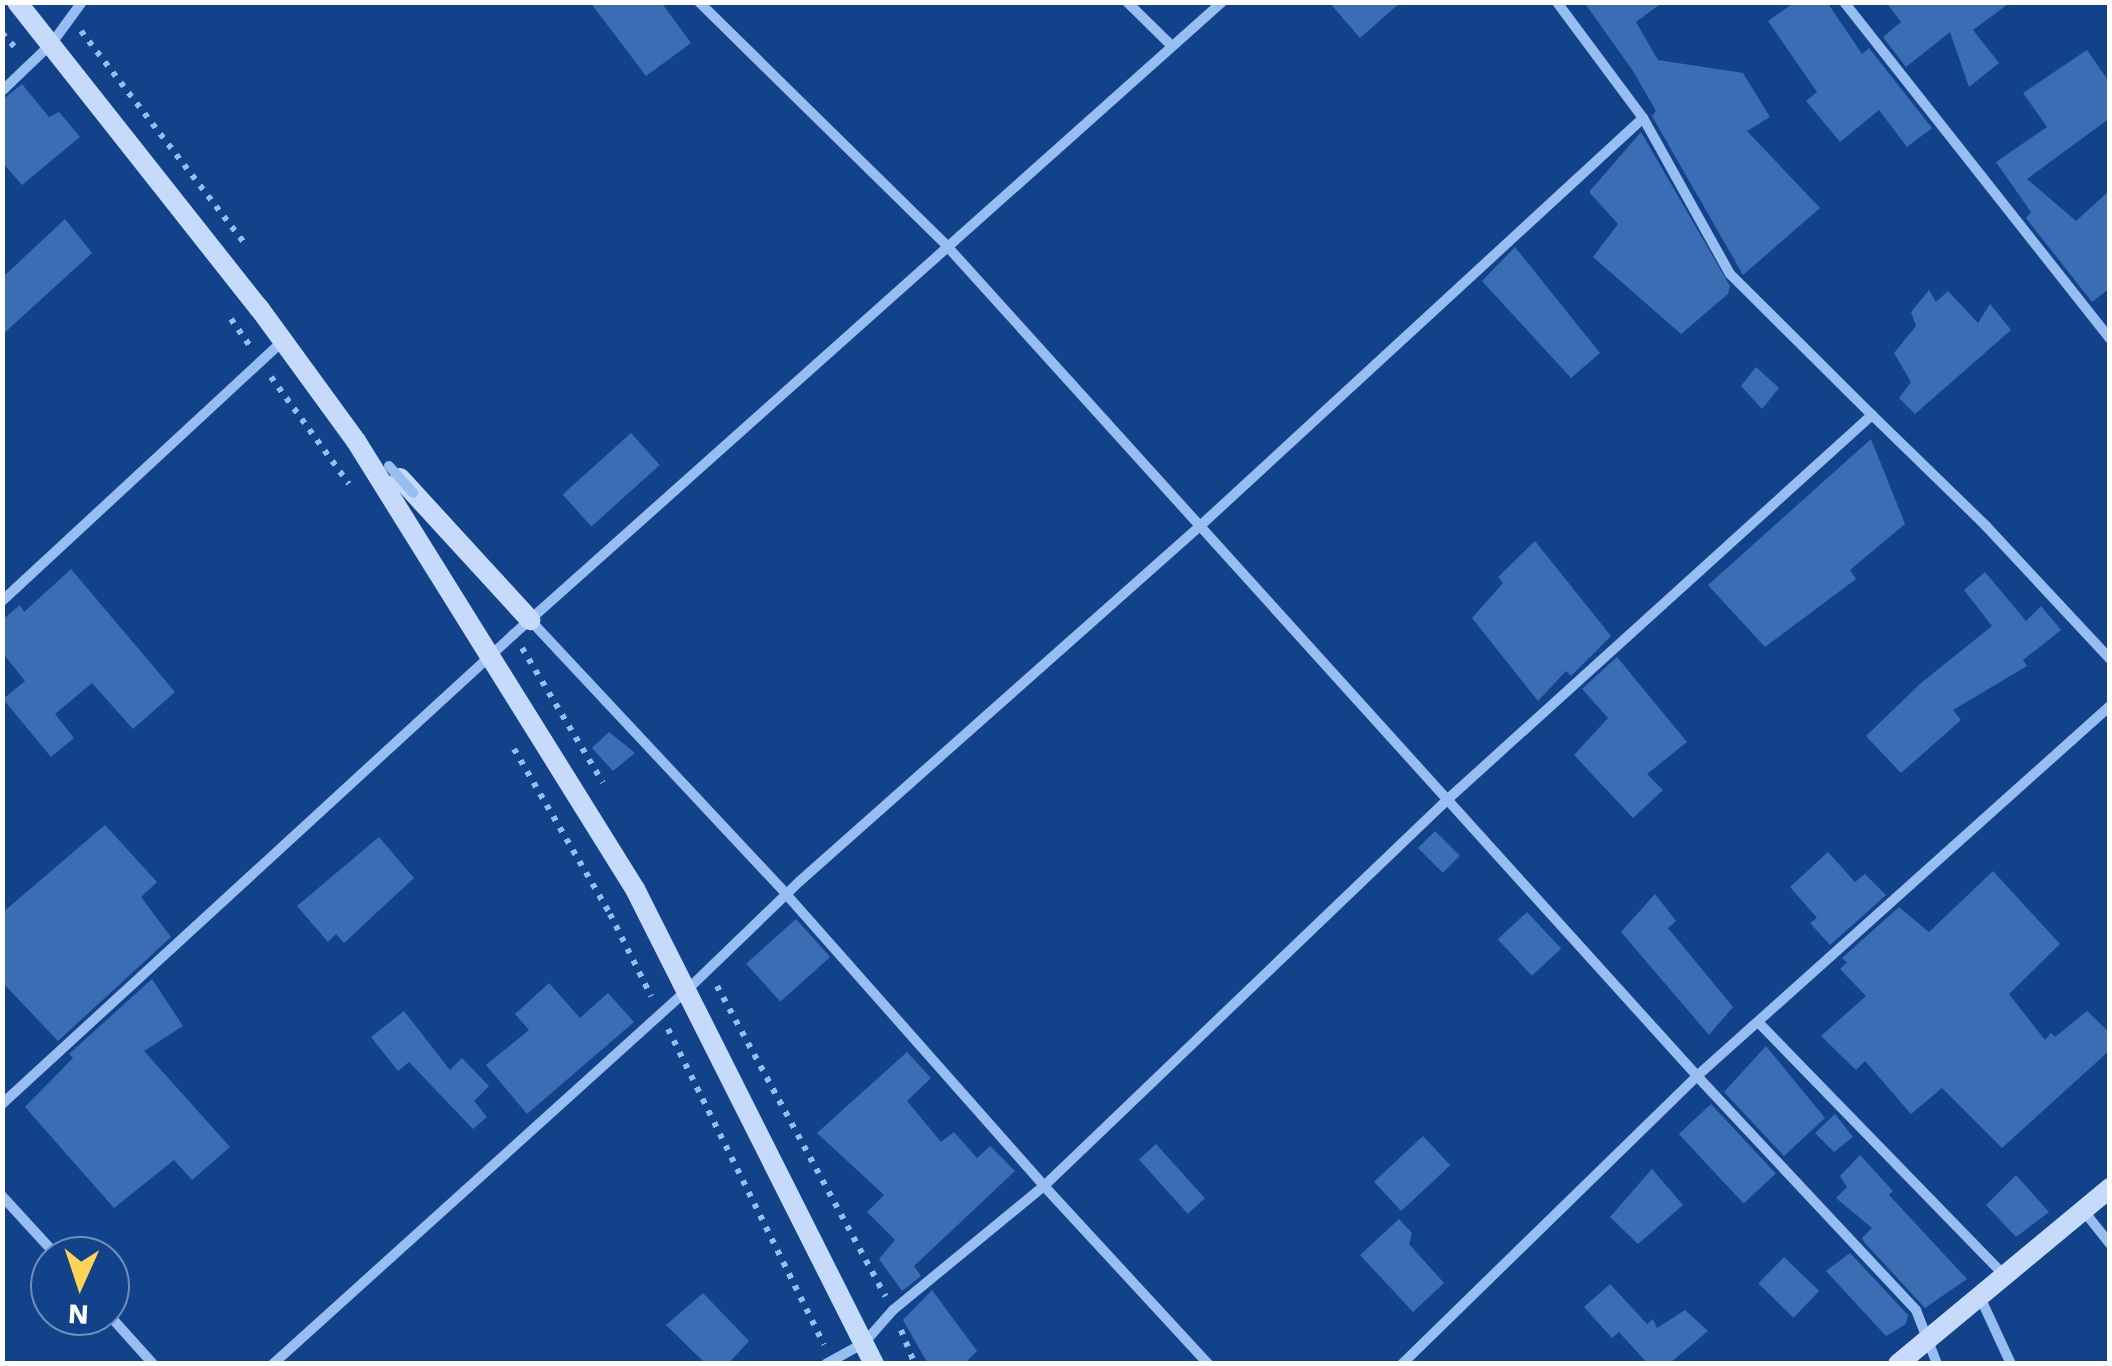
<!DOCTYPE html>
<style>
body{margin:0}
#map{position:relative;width:2112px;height:1366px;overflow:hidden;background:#12438a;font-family:"Work Sans",sans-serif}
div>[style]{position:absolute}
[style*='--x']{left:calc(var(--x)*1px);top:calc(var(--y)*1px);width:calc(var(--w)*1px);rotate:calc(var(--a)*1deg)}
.building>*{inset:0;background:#3a6db3;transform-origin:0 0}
.path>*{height:6px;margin-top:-3px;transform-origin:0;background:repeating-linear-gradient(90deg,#97bdf1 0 5px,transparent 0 13px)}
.street>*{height:10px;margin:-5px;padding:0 5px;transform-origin:5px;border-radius:5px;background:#97bdf1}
.secondary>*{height:20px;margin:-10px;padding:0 10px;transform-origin:10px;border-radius:10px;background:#c6dbfc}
.street-bridge>*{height:10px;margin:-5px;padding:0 5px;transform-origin:5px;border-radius:5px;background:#97bdf1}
span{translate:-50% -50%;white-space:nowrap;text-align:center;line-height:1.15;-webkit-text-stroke:8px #12438a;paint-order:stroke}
.frame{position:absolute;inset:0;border:5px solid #fff;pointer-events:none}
.north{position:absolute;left:30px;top:1236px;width:100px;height:100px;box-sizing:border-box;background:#12438a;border:2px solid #718eb9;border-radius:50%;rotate:183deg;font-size:28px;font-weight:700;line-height:40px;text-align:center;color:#fff}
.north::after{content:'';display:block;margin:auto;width:35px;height:45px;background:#ffd357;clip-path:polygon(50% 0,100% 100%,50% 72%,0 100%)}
</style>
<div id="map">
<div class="building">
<i style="clip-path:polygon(590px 2px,661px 2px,691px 43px,646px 76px)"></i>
<i style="clip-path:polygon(1329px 2px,1401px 2px,1360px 38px)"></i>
<i style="clip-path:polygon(1584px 2px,1663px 2px,1636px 22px,1658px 60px,1743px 73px,1770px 117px,1747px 131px,1820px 208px,1743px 275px,1652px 116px,1656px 111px,1633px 71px)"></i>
<i style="clip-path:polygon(1795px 2px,1827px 2px,1862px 54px,1869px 48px,1932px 128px,1907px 147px,1879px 110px,1840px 142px,1806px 101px,1817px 92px,1768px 21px)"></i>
<i style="clip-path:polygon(1886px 2px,2011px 2px,1973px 30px,1999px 63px,1969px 87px,1950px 32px,1906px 67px,1883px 37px,1901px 22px)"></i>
<i style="clip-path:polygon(2087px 50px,2110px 83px,2110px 118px,2027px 179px,2076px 221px,2110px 190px,2110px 288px,2092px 302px,2026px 218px,2031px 212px,1996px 162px,2047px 127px,2023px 93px)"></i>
<i style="clip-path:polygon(22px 84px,49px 117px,59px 112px,80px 137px,22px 185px,2px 162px,2px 100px)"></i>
<i style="clip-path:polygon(1641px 132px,1730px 286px,1728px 294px,1681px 334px,1593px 257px,1618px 224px,1589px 192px)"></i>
<i style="clip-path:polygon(65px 219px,92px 253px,2px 335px,2px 278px)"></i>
<i style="clip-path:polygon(1515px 247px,1600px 353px,1571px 378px,1482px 281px)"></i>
<i style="clip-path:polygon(1929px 290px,1936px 302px,1948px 291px,1978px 323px,1990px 304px,2011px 330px,1915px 414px,1899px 398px,1911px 382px,1894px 353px,1916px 326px,1911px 312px)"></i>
<i style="clip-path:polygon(1756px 367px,1779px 388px,1762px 409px,1741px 386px)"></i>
<i style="left:631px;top:433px;width:43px;height:92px;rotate:48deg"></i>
<i style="clip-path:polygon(1871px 439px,1905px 524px,1850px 570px,1856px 579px,1765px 647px,1708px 585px)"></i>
<i style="clip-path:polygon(1535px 541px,1611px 636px,1571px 676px,1566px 671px,1538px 701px,1472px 618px,1503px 583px,1498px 577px)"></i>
<i style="clip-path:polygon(71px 569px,175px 692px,133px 729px,92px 683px,55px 714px,74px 738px,51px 757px,3px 699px,25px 681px,2px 652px,2px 620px,20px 605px,24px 612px)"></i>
<i style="clip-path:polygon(1985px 572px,2026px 621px,2041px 606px,2061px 630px,2023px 660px,2027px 666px,1953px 710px,1961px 720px,1901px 773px,1866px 736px,1921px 683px,1992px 626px,1964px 590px)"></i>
<i style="clip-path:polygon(1617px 657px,1687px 742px,1647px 774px,1663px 790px,1633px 818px,1574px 755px,1608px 718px,1582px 689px)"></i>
<i style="clip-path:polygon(609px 732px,635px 753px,613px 771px,592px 748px)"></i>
<i style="clip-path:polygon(105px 825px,157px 882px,141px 897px,171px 937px,58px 1041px,2px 982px,2px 913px)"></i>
<i style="left:1435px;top:831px;width:35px;height:24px;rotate:45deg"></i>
<i style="clip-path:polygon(379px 837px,414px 878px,344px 943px,336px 934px,328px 942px,297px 906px)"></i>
<i style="clip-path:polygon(1828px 852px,1855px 882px,1865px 874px,1886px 895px,1830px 945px,1810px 923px,1817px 918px,1790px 887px)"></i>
<i style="clip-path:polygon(1993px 871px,2060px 944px,2009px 994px,2045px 1040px,2051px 1033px,2055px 1037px,2087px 1011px,2110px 1033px,2110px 1050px,2002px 1148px,1942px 1088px,1911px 1114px,1865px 1061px,1856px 1070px,1821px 1036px,1866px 996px,1840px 969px,1847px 962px,1842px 958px,1899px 907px,1929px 932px)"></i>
<i style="clip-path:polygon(1655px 894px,1676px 921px,1668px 928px,1733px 1007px,1709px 1035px,1621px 932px)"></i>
<i style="left:1527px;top:912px;width:50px;height:40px;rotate:47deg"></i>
<i style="left:796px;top:919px;width:51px;height:67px;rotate:48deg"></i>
<i style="clip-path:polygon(152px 979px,183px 1026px,144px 1051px,230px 1147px,192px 1180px,174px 1160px,114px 1208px,25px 1107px,73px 1058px,69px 1054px)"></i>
<i style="clip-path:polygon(549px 983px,580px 1018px,608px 993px,634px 1022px,527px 1114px,486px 1065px,529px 1030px,515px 1014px)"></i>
<i style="clip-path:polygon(404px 1011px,450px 1070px,462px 1058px,489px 1086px,474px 1101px,487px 1117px,473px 1129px,409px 1062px,398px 1071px,371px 1037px)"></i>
<i style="clip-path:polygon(1766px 1046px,1825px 1118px,1784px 1156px,1724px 1092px)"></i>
<i style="clip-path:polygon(907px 1052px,931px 1078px,907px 1101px,941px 1142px,954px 1132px,977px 1158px,990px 1146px,1015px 1171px,914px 1266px,921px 1276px,902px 1291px,879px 1259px,895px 1240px,867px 1212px,884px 1195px,817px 1133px)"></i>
<i style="left:1711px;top:1104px;width:95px;height:44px;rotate:47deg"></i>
<i style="clip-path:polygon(1835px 1114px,1853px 1137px,1834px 1152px,1815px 1133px)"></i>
<i style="left:1423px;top:1136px;width:40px;height:67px;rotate:47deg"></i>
<i style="left:1156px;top:1144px;width:73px;height:23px;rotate:48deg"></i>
<i style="clip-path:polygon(1860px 1155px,1893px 1191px,1889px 1195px,1967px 1279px,1925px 1308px,1864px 1242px,1862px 1238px,1872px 1228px,1836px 1198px,1847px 1187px,1840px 1176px)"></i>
<i style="clip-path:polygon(1652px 1169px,1683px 1205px,1638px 1244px,1610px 1217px)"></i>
<i style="clip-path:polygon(2016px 1175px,2049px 1212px,2016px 1237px,1986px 1205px)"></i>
<i style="clip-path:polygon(1399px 1219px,1412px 1233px,1409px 1244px,1444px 1283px,1413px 1312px,1360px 1255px)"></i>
<i style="clip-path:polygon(1850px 1253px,1908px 1315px,1906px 1324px,1886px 1336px,1826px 1271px)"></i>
<i style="left:1784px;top:1257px;width:49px;height:37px;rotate:44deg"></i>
<i style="clip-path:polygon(1610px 1284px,1647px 1324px,1653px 1319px,1657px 1328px,1685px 1310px,1708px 1331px,1669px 1364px,1648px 1364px,1619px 1332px,1612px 1338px,1584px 1307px)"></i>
<i style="clip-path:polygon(932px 1290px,977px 1351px,964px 1364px,928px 1364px,903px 1320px)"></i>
<i style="clip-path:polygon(703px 1293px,749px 1341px,728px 1364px,706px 1364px,666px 1325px)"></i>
</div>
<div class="path">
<i style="--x:81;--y:31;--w:267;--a:52.4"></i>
<i style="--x:2;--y:33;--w:24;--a:48"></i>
<i style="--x:231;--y:319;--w:33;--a:55"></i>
<i style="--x:271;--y:377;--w:132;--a:53.9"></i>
<i style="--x:522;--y:648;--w:157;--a:59"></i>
<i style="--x:514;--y:749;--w:191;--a:59.8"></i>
<i style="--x:610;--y:914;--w:92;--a:63.4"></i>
<i style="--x:717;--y:986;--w:353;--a:61.5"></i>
<i style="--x:668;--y:1029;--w:352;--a:63.7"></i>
<i style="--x:901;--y:1330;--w:37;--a:68"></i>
</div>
<div class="street">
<i style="--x:699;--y:2;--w:346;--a:44.5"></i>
<i style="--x:946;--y:245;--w:1120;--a:47.89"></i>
<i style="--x:1697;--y:1076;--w:320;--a:46.9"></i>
<i style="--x:1916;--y:1310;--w:58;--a:68.7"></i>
<i style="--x:1127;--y:2;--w:63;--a:44.4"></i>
<i style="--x:1844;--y:2;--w:429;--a:51.7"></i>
<i style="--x:2;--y:91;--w:69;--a:-43.8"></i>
<i style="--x:52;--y:43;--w:51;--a:-53.8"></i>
<i style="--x:1872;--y:415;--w:159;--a:44.2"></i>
<i style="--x:1986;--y:526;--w:182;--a:47"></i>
<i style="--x:2;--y:601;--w:383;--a:-42.8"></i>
<i style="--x:530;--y:620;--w:375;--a:46.9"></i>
<i style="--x:786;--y:894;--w:390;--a:48.5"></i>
<i style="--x:1044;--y:1186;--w:242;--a:47.3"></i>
<i style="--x:1758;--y:1022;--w:351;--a:45.8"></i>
<i style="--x:2;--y:1104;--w:695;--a:-42.55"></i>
<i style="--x:514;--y:634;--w:949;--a:-41.75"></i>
<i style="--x:2;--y:1196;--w:81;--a:47.5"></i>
<i style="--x:2083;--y:1210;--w:43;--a:51.5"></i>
<i style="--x:1980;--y:1297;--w:74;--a:65.2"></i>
<i style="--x:110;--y:1316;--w:64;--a:48.1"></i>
<i style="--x:273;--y:1364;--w:557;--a:-42.09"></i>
<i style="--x:686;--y:991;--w:158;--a:-44"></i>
<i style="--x:800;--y:881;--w:535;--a:-41.59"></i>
<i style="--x:1200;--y:526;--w:602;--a:-42.64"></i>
<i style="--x:1643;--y:118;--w:144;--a:-126.6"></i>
<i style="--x:826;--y:1364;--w:43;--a:-28.9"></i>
<i style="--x:864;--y:1343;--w:44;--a:-48.7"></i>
<i style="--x:893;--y:1310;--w:195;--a:-39.4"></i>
<i style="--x:1044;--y:1186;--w:559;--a:-43.77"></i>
<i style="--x:1448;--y:799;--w:572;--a:-42.17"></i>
<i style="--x:1872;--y:415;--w:200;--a:-135.2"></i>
<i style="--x:1730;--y:274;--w:179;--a:-119.1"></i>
<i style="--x:1402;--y:1364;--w:412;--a:-44.3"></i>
<i style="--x:1697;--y:1076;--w:554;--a:-41.86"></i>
</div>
<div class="secondary">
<i style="--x:17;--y:2;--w:390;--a:51.7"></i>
<i style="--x:259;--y:308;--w:165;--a:53.9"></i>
<i style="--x:356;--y:441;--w:528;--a:58.09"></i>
<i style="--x:635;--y:889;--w:532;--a:63.29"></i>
<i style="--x:400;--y:478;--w:193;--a:47.5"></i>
<i style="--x:1898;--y:1364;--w:276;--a:-39.7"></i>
</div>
<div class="street-bridge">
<i style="--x:389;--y:466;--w:36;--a:48"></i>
</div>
<div class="frame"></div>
<div class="north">N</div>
</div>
